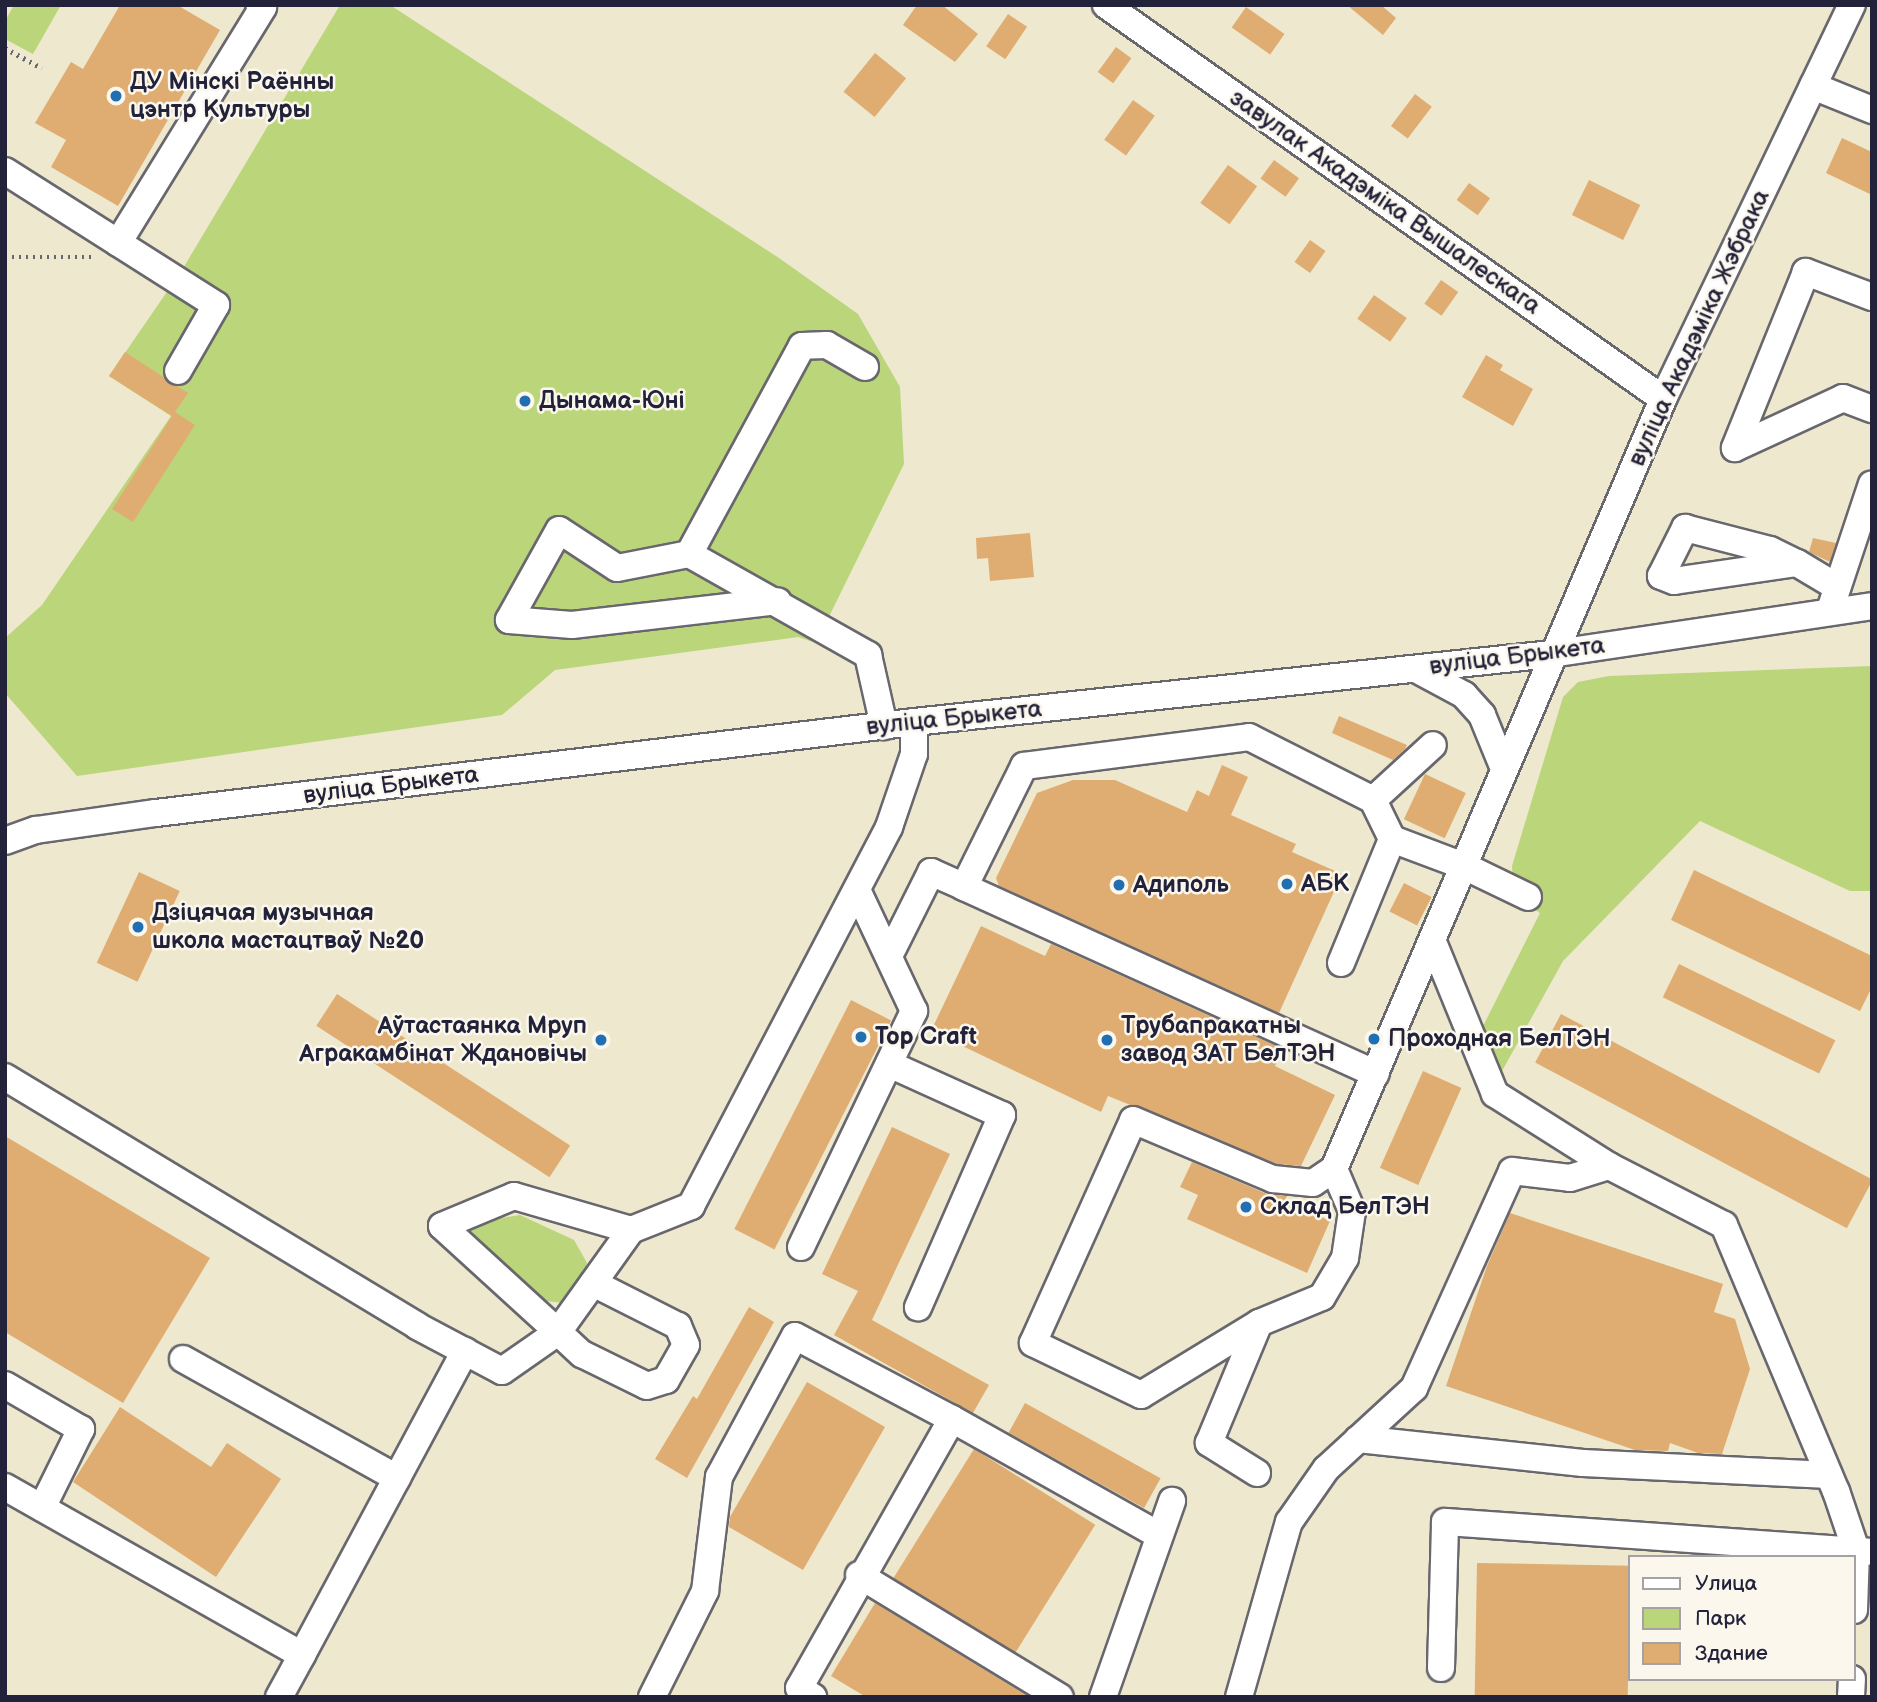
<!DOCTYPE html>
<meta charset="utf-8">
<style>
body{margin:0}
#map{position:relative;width:1877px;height:1702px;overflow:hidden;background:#eee8ce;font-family:"Balsamiq Sans",sans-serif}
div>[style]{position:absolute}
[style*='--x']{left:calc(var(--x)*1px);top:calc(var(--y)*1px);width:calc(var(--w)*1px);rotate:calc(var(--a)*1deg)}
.green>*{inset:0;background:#bbd57a}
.building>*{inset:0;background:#dfad71;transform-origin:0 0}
.path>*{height:4.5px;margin-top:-2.25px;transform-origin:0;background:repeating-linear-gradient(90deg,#69676e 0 2px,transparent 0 7px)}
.roads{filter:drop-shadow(2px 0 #69676e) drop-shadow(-2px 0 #69676e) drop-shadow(0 2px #69676e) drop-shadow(0 -2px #69676e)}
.minor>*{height:26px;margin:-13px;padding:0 13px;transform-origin:13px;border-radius:13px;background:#fff}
.dots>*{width:19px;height:19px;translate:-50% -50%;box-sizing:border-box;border:4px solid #fbf7ec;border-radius:50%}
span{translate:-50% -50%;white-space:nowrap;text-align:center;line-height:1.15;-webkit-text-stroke:5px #fbf7ec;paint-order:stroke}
.poi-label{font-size:24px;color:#22223b;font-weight:700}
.left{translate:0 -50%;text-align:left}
.right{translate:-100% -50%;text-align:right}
.street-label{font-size:24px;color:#22223b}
.frame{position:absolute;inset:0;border:7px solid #22223b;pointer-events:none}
.legend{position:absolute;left:1628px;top:1555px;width:228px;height:126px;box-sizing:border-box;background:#fbf7ec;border:2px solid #a4a2a5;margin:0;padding:9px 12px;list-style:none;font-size:21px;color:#22223b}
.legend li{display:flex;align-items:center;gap:14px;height:35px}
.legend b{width:35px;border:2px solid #a4a2a5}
</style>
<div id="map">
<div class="green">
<i style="clip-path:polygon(14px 5px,61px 5px,33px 54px,5px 39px,5px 21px)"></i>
<i style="clip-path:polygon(340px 5px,390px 5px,779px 258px,858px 314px,900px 387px,904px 464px,816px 643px,798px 637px,555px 670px,502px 715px,77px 776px,5px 693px,5px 638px,42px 605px,171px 416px,109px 376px,182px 270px)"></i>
<i style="clip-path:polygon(1872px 666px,1872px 891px,1850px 891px,1700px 821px,1563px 961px,1502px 1071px,1471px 1050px,1540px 913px,1514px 896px,1512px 866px,1563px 697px,1578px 682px,1609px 676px)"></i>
<i style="clip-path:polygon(520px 1215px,574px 1240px,587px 1263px,583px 1283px,563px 1303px,546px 1301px,466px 1229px,483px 1221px)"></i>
</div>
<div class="building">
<i style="clip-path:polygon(120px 5px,177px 5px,220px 30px,118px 206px,51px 167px,66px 140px,35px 123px,71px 62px,83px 69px)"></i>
<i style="clip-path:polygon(917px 5px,942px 5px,978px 34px,955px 62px,903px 25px)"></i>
<i style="clip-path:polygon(1347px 5px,1381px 5px,1396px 18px,1383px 35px)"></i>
<i style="left:1246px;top:7px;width:47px;height:25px;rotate:35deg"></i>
<i style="left:1008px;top:14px;width:23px;height:39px;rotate:34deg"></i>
<i style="left:1116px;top:47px;width:19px;height:31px;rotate:36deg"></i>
<i style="left:875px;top:53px;width:40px;height:50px;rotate:39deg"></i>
<i style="left:1415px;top:94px;width:21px;height:40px;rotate:37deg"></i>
<i style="left:1133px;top:100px;width:27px;height:49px;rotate:36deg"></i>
<i style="clip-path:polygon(1842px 138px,1872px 152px,1872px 195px,1826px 173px)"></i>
<i style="left:1274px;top:160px;width:31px;height:23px;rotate:36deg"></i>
<i style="left:1228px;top:165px;width:36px;height:47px;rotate:36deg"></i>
<i style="left:1589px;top:180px;width:57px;height:39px;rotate:26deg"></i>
<i style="left:1469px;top:183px;width:26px;height:21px;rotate:36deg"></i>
<i style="left:1310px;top:240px;width:19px;height:27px;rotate:35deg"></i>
<i style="left:1441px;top:280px;width:21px;height:29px;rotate:35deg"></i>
<i style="left:1374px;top:295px;width:40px;height:29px;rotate:35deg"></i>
<i style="clip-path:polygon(125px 352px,188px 393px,175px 412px,195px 425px,133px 522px,112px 509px,172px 416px,109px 376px)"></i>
<i style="clip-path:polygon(1486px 355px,1503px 365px,1500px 370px,1533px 389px,1513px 426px,1462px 397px)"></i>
<i style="clip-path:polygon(1030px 533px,1034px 577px,990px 581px,988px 558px,977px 559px,976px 538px)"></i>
<i style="clip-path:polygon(1813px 538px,1836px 543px,1830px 562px,1809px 552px)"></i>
<i style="clip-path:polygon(1339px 716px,1407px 745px,1405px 749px,1393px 760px,1332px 733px)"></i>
<i style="clip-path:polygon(1222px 765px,1248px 777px,1231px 815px,1296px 844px,1292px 852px,1342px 874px,1279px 1013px,999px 886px,996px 878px,1037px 793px,1073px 780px,1115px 780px,1187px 812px,1197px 790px,1209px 796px)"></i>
<i style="left:1425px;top:774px;width:45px;height:50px;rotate:25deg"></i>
<i style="clip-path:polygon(1694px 870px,1872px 956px,1872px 987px,1860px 1011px,1671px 920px)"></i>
<i style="left:139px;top:872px;width:45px;height:100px;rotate:25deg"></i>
<i style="left:1404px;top:883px;width:31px;height:32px;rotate:27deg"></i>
<i style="clip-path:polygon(981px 926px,1045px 956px,1051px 944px,1283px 1049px,1275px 1066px,1335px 1095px,1301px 1166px,1277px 1164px,1108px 1096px,1101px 1112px,931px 1031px)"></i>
<i style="left:1679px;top:964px;width:174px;height:37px;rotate:26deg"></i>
<i style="left:337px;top:994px;width:278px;height:38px;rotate:33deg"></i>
<i style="left:851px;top:1000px;width:45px;height:257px;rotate:27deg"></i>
<i style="left:1561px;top:1014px;width:353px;height:55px;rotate:28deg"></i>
<i style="left:1423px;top:1071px;width:42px;height:106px;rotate:24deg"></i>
<i style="clip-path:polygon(892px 1127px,950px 1154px,872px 1320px,989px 1385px,973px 1413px,834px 1335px,858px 1291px,822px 1274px)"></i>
<i style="clip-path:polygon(5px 1136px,210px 1258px,123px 1403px,5px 1332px)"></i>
<i style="clip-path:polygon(1192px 1162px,1267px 1194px,1287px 1196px,1285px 1200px,1330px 1221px,1307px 1273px,1187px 1219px,1198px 1195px,1180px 1187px)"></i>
<i style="clip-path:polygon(1510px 1213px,1723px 1284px,1714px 1312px,1735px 1319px,1750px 1369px,1722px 1454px,1698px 1453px,1670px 1443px,1668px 1451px,1635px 1450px,1446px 1386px,1487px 1266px)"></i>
<i style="clip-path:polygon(749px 1307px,774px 1322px,687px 1478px,655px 1459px,693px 1396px,697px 1399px)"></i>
<i style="clip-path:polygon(807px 1382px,885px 1427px,803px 1570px,729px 1527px,730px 1517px)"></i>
<i style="left:1025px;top:1403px;width:155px;height:34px;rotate:29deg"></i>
<i style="clip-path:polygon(120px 1407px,211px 1467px,227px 1443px,281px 1479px,216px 1577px,73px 1482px)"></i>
<i style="left:974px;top:1449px;width:143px;height:152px;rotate:32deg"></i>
<i style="left:1477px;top:1563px;width:153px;height:134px;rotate:1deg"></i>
<i style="clip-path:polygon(875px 1603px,1029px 1697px,866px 1697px,831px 1676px)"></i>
</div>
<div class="path">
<i style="--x:5;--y:48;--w:42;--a:28.4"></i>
<i style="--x:5;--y:257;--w:87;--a:0"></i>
</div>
<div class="roads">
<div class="minor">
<i style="--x:1106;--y:5;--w:682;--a:35.27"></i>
<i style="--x:1813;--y:86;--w:64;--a:22.1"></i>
<i style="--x:5;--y:171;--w:250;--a:32.4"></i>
<i style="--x:216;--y:305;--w:76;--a:119.9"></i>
<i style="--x:118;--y:243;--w:277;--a:-58.4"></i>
<i style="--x:263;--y:7;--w:4;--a:-153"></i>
<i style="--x:1872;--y:297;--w:71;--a:-159.3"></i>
<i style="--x:1806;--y:272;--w:190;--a:112"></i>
<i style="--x:1735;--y:448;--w:119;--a:-24.8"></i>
<i style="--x:1843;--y:398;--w:31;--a:21"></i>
<i style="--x:865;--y:367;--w:44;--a:-149.9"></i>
<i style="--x:827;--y:345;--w:25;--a:178"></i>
<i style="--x:802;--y:346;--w:237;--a:118.5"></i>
<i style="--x:689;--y:554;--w:206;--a:29.4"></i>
<i style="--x:868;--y:655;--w:73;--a:77.3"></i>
<i style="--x:689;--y:554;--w:73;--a:169"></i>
<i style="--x:617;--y:568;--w:69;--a:-146.8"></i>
<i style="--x:559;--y:530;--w:103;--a:119.1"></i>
<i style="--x:509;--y:620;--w:63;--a:4.5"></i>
<i style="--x:572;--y:625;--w:207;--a:-6.6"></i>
<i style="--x:1797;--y:563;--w:124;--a:171.7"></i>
<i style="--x:1674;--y:581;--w:14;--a:-159"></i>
<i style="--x:1661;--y:576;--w:54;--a:-63.4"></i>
<i style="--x:1685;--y:528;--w:88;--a:14.5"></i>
<i style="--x:1770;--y:550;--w:30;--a:26"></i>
<i style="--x:1797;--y:563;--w:47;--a:31"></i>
<i style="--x:1832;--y:604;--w:126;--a:-71.6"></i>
<i style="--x:1416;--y:669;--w:55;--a:28.4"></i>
<i style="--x:1464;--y:695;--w:27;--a:48"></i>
<i style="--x:1482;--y:715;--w:58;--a:67.8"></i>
<i style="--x:1373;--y:800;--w:81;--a:-42.5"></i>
<i style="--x:5;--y:841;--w:33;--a:-20"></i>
<i style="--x:36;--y:830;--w:121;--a:-8.1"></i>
<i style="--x:156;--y:813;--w:763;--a:-6.85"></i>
<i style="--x:914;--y:722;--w:641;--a:-6.09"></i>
<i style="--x:1551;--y:654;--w:325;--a:-8.5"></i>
<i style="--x:964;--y:887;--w:452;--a:24.4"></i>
<i style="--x:1433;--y:942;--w:164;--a:67.8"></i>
<i style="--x:1495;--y:1094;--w:135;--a:32.3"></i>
<i style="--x:1609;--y:1166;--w:129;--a:27.2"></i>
<i style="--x:1724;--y:1225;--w:289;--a:67.2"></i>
<i style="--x:1836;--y:1491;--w:62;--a:71.3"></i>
<i style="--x:1856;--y:1550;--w:60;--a:91.9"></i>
<i style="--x:889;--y:956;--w:94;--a:-63.4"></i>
<i style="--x:931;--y:872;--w:36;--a:24"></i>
<i style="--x:964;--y:887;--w:135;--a:-63.6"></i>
<i style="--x:1024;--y:766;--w:227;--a:-7.3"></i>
<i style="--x:1249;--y:737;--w:139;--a:26.9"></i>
<i style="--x:1373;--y:800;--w:43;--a:64"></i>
<i style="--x:1392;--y:839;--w:77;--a:20.6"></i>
<i style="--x:1464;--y:866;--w:71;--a:25.8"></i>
<i style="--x:1341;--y:963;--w:134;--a:-67.6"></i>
<i style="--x:889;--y:1064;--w:124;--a:24.3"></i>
<i style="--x:1002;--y:1115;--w:210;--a:113.6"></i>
<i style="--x:5;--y:1077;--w:481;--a:31.1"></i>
<i style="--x:417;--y:1326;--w:96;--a:27.9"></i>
<i style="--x:502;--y:1371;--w:68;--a:-34.9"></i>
<i style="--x:558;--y:1332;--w:33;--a:43"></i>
<i style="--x:582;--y:1354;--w:72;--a:26.2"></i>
<i style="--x:647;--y:1386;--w:20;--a:-18"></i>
<i style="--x:666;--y:1380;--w:40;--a:-60.3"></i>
<i style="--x:686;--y:1345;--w:21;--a:-113"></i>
<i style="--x:678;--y:1326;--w:95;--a:-153.2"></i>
<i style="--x:631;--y:1230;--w:125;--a:125.6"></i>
<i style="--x:558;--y:1332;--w:157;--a:-137.6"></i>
<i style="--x:442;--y:1226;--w:78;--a:-22.6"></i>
<i style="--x:514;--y:1196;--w:122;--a:16.2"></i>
<i style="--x:631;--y:1230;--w:65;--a:-21.8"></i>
<i style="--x:691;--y:1206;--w:428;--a:-62.4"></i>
<i style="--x:889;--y:827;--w:77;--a:-71.1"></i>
<i style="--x:914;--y:754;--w:32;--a:-90"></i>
<i style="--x:801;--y:1247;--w:262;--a:-64.4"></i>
<i style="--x:914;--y:1011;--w:132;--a:-115.2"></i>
<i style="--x:1259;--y:1323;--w:138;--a:148.6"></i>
<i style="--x:1141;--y:1395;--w:120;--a:-154.3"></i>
<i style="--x:1033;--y:1343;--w:244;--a:-65.8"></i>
<i style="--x:1133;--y:1120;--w:152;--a:22.9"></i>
<i style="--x:1273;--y:1179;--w:40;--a:5.7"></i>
<i style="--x:1313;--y:1183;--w:25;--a:-34"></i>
<i style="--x:183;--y:1359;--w:245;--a:29.1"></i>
<i style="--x:5;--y:1385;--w:88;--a:30.1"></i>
<i style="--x:81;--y:1429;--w:88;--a:116.3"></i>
<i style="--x:952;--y:1419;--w:237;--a:29.3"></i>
<i style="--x:1358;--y:1439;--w:226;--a:6.1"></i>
<i style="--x:1583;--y:1463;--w:246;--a:2.8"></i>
<i style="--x:1257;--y:1473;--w:57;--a:-148"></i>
<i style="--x:1209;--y:1443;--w:130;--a:-67.4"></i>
<i style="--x:1259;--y:1323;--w:68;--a:-22.4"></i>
<i style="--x:1322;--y:1297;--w:45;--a:-59.5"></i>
<i style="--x:1345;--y:1258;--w:48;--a:-81.5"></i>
<i style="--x:1352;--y:1211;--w:46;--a:-113.2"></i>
<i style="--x:1334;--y:1169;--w:837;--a:-66.86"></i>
<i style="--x:1663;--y:399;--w:437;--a:-64.4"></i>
<i style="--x:5;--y:1487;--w:341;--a:29.5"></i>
<i style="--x:302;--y:1655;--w:345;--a:-61.8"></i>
<i style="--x:859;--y:1575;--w:235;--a:31.3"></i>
<i style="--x:1441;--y:1668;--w:146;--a:-88.4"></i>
<i style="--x:1445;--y:1522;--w:426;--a:4"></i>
<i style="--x:279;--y:1697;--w:48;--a:-61.3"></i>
<i style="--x:652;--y:1697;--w:119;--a:-63.4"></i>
<i style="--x:705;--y:1591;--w:115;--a:-83"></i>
<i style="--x:719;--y:1477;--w:160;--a:-61.7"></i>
<i style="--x:795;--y:1336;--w:178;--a:27.9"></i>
<i style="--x:952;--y:1419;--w:309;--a:119.6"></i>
<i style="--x:799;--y:1688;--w:17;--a:33"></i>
<i style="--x:1103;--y:1697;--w:208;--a:-70.6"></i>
<i style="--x:1239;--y:1697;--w:182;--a:-74.1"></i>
<i style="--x:1289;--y:1522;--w:65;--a:-55.1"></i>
<i style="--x:1326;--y:1469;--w:120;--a:-42.6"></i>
<i style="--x:1414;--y:1388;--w:238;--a:-65.7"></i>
<i style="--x:1512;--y:1171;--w:58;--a:6.9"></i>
<i style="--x:1570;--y:1178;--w:41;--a:-17.1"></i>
<i style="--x:1851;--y:1697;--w:18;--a:-87"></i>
</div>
</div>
<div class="dots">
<i style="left:116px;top:96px;background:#1f6fb2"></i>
<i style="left:525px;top:401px;background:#1f6fb2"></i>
<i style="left:1287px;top:884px;background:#1f6fb2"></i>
<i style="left:1119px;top:885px;background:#1f6fb2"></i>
<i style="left:138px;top:927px;background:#1f6fb2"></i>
<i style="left:861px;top:1037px;background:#1f6fb2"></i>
<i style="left:1374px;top:1039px;background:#1f6fb2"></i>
<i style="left:601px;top:1040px;background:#1f6fb2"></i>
<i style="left:1107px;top:1040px;background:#1f6fb2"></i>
<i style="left:1246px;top:1207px;background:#1f6fb2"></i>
</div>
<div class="poi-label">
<span class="left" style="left:130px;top:96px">ДУ Мінскі Раённы<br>цэнтр Культуры</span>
<span class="left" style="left:539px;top:401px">Дынама-Юні</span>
<span class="left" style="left:1301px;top:884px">АБК</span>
<span class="left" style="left:1133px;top:885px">Адиполь</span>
<span class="left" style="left:152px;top:927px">Дзіцячая музычная<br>школа мастацтваў №20</span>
<span class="right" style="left:587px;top:1040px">Аўтастаянка Мруп<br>Агракамбінат Ждановічы</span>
<span class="left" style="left:1121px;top:1040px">Трубапракатны<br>завод ЗАТ БелТЭН</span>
<span class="left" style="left:875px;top:1037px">Top Craft</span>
<span class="left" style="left:1388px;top:1039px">Проходная БелТЭН</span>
<span class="left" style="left:1260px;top:1207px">Склад БелТЭН</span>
</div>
<div class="street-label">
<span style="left:1385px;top:202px;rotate:35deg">завулак Акадэміка Вышалескага</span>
<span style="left:1699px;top:328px;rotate:-65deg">вуліца Акадэміка Жэбрака</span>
<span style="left:1517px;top:656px;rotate:-7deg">вуліца Брыкета</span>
<span style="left:954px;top:718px;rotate:-6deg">вуліца Брыкета</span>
<span style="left:391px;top:785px;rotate:-7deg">вуліца Брыкета</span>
</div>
<div class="frame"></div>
<ul class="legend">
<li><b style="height:9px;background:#fff"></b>Улица</li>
<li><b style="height:19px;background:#bbd57a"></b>Парк</li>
<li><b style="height:19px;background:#dfad71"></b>Здание</li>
</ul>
</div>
